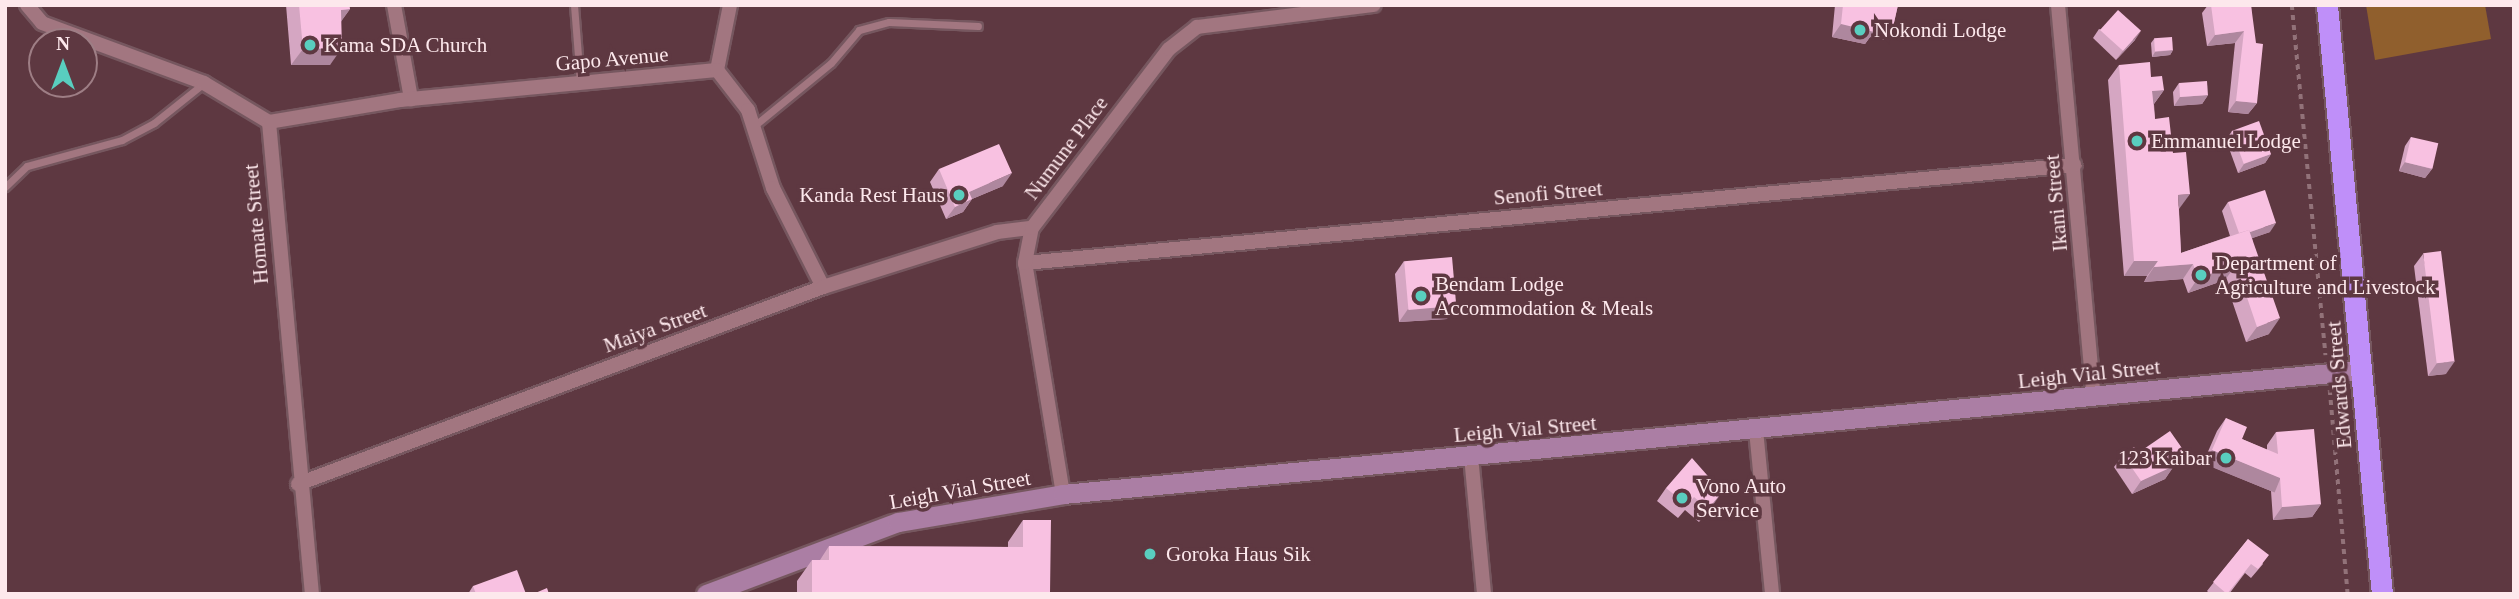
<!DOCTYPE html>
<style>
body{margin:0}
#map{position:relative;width:2519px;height:599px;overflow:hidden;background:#5e3841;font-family:Georgia,serif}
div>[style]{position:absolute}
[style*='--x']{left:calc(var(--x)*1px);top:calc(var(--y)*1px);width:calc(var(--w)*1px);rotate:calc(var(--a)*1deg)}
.green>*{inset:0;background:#905f2d}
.path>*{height:3.5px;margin-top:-1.75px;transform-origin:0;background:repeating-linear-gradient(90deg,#927279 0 5px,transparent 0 10px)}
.roads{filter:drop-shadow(2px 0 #76575f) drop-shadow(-2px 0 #76575f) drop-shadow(0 2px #76575f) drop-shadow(0 -2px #76575f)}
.lane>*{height:7px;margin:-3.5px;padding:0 3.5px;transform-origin:3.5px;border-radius:3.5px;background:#a27680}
.street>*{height:14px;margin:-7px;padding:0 7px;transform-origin:7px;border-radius:7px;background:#a27680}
.secondary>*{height:19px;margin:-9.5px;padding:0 9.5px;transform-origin:9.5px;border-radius:9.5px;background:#ab7ea4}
.highway>*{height:21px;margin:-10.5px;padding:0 10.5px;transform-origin:10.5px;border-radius:10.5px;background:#bf8ff9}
.wall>*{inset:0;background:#d5a6c2}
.shaded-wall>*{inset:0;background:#ae879e;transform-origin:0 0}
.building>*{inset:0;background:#f8c1e1;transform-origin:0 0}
.dots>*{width:19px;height:19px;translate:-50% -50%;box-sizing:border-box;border:4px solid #5e3841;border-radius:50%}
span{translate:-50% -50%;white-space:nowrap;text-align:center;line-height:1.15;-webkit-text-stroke:7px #5e3841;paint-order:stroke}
.poi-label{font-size:21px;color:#fde8ec}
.left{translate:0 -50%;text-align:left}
.right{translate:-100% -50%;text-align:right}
.street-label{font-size:21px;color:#fde8ec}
.frame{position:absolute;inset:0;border:7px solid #fde8ec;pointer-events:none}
.north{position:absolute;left:28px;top:28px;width:70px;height:70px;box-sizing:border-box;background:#5e3841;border:2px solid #9e7e85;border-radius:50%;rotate:0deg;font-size:19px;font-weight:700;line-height:28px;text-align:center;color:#fde8ec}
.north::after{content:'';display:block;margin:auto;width:24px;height:32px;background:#59cebf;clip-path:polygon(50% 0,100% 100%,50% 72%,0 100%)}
</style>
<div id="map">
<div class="green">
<i style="clip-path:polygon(2366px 5px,2485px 5px,2491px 39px,2375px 60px)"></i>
</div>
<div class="path">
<i style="--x:2292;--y:5;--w:352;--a:84.5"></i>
<i style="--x:2330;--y:390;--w:205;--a:85"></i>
</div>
<div class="roads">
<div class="lane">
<i style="--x:574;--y:5;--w:77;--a:85.5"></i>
<i style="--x:754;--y:126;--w:99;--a:-39.3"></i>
<i style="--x:831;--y:63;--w:43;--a:-49.7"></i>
<i style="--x:859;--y:30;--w:31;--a:-15"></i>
<i style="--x:889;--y:22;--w:89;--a:2.6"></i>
<i style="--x:5;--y:187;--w:30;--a:-44"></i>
<i style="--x:27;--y:166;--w:98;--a:-15.3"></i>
<i style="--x:122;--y:140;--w:36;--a:-28"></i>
<i style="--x:154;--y:123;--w:64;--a:-38.7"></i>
</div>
<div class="street">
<i style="--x:27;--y:5;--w:23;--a:50"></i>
<i style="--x:42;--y:23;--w:173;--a:20.3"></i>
<i style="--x:204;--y:83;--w:76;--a:31"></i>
<i style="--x:269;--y:122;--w:474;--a:84.8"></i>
<i style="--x:394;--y:5;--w:96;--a:79.7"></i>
<i style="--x:2058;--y:5;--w:394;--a:84.8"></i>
<i style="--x:717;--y:70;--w:66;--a:-78.7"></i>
<i style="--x:269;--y:122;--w:133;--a:-9.5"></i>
<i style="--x:400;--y:100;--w:318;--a:-5.4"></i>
<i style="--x:717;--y:70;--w:51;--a:52.2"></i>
<i style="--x:748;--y:110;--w:82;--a:72.2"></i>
<i style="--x:773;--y:188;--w:111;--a:63.2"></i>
<i style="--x:1025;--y:263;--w:1054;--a:-5.34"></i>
<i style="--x:1756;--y:430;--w:165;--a:84.4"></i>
<i style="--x:1471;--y:456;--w:139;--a:84.6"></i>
<i style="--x:298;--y:484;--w:561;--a:-20.57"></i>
<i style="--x:823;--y:287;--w:182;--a:-17.5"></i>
<i style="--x:997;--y:232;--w:35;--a:-7"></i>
<i style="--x:1063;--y:494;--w:234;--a:-99.3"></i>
<i style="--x:1025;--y:263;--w:36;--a:-79"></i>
<i style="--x:1032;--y:228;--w:225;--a:-52.6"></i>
<i style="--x:1169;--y:49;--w:36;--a:-38"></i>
<i style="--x:1197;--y:27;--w:178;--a:-7.1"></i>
</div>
<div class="secondary">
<i style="--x:706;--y:594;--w:205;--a:-20.6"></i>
<i style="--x:898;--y:522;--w:167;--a:-9.6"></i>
<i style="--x:1063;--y:494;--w:1305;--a:-5.45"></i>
</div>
<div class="highway">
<i style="--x:2327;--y:5;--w:592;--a:84.67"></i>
</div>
</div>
<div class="wall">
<i style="clip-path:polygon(286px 5px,349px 5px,350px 9px,341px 21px,330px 65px,291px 65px)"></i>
<i style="clip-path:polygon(1835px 5px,1898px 5px,1893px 27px,1884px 40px,1870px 37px,1865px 44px,1832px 37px)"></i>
<i style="clip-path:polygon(2208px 5px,2251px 5px,2257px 103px,2248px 114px,2228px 112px,2235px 43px,2207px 46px,2202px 13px)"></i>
<i style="clip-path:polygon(2099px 29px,2135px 40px,2116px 60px,2093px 38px)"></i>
<i style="clip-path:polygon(2154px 39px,2173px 50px,2170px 55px,2152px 57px,2151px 43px)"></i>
<i style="clip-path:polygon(2119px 65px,2151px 77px,2164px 90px,2154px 104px,2155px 119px,2179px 209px,2181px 253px,2230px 236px,2222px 211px,2228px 202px,2270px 232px,2252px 238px,2269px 334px,2246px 342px,2225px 280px,2188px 293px,2183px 279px,2144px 282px,2147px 276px,2124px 276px,2108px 80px)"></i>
<i style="clip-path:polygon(2179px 83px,2208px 95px,2202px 104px,2174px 106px,2173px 92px)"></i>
<i style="clip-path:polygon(2232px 131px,2271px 154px,2265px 163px,2238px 173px,2226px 140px)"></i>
<i style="clip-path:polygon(2411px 137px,2432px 169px,2425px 178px,2399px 171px,2405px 146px)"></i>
<i style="clip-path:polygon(939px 169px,1003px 186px,972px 199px,963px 212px,946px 219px,930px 182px)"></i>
<i style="clip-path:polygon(2423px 254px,2446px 374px,2428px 376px,2414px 266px)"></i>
<i style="clip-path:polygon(1404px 261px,1447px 319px,1399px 322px,1395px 274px)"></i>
<i style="clip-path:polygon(2226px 418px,2242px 439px,2267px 450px,2267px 445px,2276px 432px,2321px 504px,2312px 517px,2273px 520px,2271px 491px,2203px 463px,2217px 431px)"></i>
<i style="clip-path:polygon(2184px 451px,2165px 479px,2132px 494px,2114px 467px,2123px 455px)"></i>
<i style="clip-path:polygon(1666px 488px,1722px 492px,1699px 522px,1685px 510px,1678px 518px,1657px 501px)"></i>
<i style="clip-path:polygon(1023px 520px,1050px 594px,797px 594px,797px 581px,812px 560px,820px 560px,829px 546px,1008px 547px,1008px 542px)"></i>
<i style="clip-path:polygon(2248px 539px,2263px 564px,2251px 578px,2245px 573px,2229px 594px,2210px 594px,2207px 591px)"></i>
<i style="clip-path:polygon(473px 586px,526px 594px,468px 594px)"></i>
</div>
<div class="shaded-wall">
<i style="clip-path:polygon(350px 9px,338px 26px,341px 10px)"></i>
<i style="clip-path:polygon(1876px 23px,1893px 27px,1884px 40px,1870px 37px,1865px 44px,1832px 37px,1841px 24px)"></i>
<i style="clip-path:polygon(2141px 31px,2135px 40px,2116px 60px,2122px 52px)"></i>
<i style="clip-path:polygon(2244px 31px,2235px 43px,2207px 46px,2215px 35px)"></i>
<i style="clip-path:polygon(342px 48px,330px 65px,291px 65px,303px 49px)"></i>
<i style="clip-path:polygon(2173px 50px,2170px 55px,2152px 57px,2155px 52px)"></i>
<i style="clip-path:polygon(2164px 90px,2153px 105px,2152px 91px)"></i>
<i style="clip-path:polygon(2208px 95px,2202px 104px,2174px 106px,2180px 97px)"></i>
<i style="clip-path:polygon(2236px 101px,2257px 103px,2248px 114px,2228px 112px)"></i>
<i style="clip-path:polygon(2271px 154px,2265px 163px,2238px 173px,2244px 164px)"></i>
<i style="clip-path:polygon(2405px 162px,2432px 169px,2425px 178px,2399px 171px)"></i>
<i style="clip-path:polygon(1012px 173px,1003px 186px,972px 199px,963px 212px,946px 219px,955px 207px,969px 192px)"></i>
<i style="clip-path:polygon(2190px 194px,2179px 209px,2178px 195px)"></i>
<i style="clip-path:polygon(2276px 223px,2270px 232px,2233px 245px,2239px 236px)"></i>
<i style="clip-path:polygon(2134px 261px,2158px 261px,2147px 276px,2124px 276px)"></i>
<i style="clip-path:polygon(2193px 264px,2183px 279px,2144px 282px,2154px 267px)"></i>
<i style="clip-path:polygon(2236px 265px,2225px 280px,2188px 293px,2198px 278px)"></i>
<i style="clip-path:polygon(1456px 306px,1447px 319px,1399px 322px,1408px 309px)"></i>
<i style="clip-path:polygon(2280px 318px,2269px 334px,2246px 342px,2257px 327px)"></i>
<i style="clip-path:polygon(2455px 361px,2446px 374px,2428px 376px,2437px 363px)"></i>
<i style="left:2212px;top:450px;width:74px;height:16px;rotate:22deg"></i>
<i style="clip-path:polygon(2184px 451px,2175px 464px,2168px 469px,2174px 466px,2165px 479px,2132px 494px,2141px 481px)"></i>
<i style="clip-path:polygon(1722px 492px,1713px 505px,1699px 522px,1708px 509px)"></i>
<i style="clip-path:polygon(2321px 504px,2312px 517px,2273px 520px,2282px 507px)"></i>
</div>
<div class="building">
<i style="clip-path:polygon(299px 5px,349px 5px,350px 9px,341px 10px,342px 48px,303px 49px)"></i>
<i style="clip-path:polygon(1843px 5px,1898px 5px,1893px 27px,1876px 23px,1874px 32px,1841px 24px)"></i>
<i style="clip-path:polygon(2211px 5px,2251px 5px,2256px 43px,2263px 44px,2257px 103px,2236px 101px,2244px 31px,2215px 35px)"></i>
<i style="left:2118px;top:10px;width:31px;height:27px;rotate:42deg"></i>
<i style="left:2172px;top:37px;width:13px;height:18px;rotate:86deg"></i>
<i style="clip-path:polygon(2150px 62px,2151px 77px,2162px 76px,2164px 90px,2152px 91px,2155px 119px,2169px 117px,2173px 153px,2186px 152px,2190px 194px,2178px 195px,2181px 253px,2249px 230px,2280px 318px,2257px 327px,2236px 265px,2198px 278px,2193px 264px,2154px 267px,2158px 261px,2134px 261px,2119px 65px)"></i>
<i style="left:2207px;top:81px;width:14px;height:28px;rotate:86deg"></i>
<i style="left:2259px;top:121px;width:35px;height:29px;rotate:70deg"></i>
<i style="left:2411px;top:137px;width:28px;height:26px;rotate:13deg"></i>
<i style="clip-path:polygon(999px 144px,1012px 173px,969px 192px,972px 199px,955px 207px,939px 169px)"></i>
<i style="clip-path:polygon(2265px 190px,2276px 223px,2250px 232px,2249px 230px,2239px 233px,2228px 202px)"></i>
<i style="left:2441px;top:251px;width:111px;height:18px;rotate:83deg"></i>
<i style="left:1452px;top:257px;width:49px;height:48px;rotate:85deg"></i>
<i style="clip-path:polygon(2226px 418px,2247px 427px,2242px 439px,2278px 454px,2276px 432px,2314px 429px,2321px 504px,2282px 507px,2280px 478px,2212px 450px)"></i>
<i style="clip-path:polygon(2170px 431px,2184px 451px,2170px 460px,2174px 466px,2141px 481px,2123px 455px,2134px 447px,2138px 453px)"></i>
<i style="clip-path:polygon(1692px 458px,1722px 492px,1708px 509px,1694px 497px,1687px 505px,1666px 488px)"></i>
<i style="clip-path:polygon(1023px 520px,1051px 520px,1050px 594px,812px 594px,812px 560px,829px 560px,829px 546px,1023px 547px)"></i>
<i style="clip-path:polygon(2248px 539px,2269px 555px,2258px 569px,2251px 564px,2227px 594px,2213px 582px)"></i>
<i style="clip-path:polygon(517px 570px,526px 594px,476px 594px,473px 586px)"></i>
<i style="clip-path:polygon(547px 588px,549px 594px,533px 594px)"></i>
</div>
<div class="dots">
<i style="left:1860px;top:30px;background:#59cebf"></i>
<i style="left:310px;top:45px;background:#59cebf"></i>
<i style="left:2137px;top:141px;background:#59cebf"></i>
<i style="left:959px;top:195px;background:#59cebf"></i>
<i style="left:2201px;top:275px;background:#59cebf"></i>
<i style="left:1421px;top:296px;background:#59cebf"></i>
<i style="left:2226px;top:458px;background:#59cebf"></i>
<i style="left:1682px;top:498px;background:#59cebf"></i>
<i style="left:1150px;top:554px;background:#59cebf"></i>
</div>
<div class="poi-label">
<span class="left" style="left:1874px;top:30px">Nokondi Lodge</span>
<span class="left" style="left:324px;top:45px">Kama SDA Church</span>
<span class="left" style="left:2151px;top:141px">Emmanuel Lodge</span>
<span class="right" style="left:945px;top:195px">Kanda Rest Haus</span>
<span class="left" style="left:2215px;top:275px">Department of<br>Agriculture and Livestock</span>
<span class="left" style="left:1435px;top:296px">Bendam Lodge<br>Accommodation &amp; Meals</span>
<span class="right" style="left:2212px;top:458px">123 Kaibar</span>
<span class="left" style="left:1696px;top:498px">Vono Auto<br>Service</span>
<span class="left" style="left:1166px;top:554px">Goroka Haus Sik</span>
</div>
<div class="street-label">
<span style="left:612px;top:59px;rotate:-5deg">Gapo Avenue</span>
<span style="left:1066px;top:148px;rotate:-53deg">Numune Place</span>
<span style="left:1548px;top:193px;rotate:-5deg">Senofi Street</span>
<span style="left:2056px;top:203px;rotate:-95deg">Ikani Street</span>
<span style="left:256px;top:224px;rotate:-95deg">Homate Street</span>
<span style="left:655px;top:328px;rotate:-20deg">Maiya Street</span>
<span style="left:2089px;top:374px;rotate:-6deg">Leigh Vial Street</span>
<span style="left:2339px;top:385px;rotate:-95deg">Edwards Street</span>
<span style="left:1525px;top:429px;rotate:-5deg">Leigh Vial Street</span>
<span style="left:960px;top:490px;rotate:-10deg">Leigh Vial Street</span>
</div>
<div class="frame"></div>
<div class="north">N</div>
</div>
